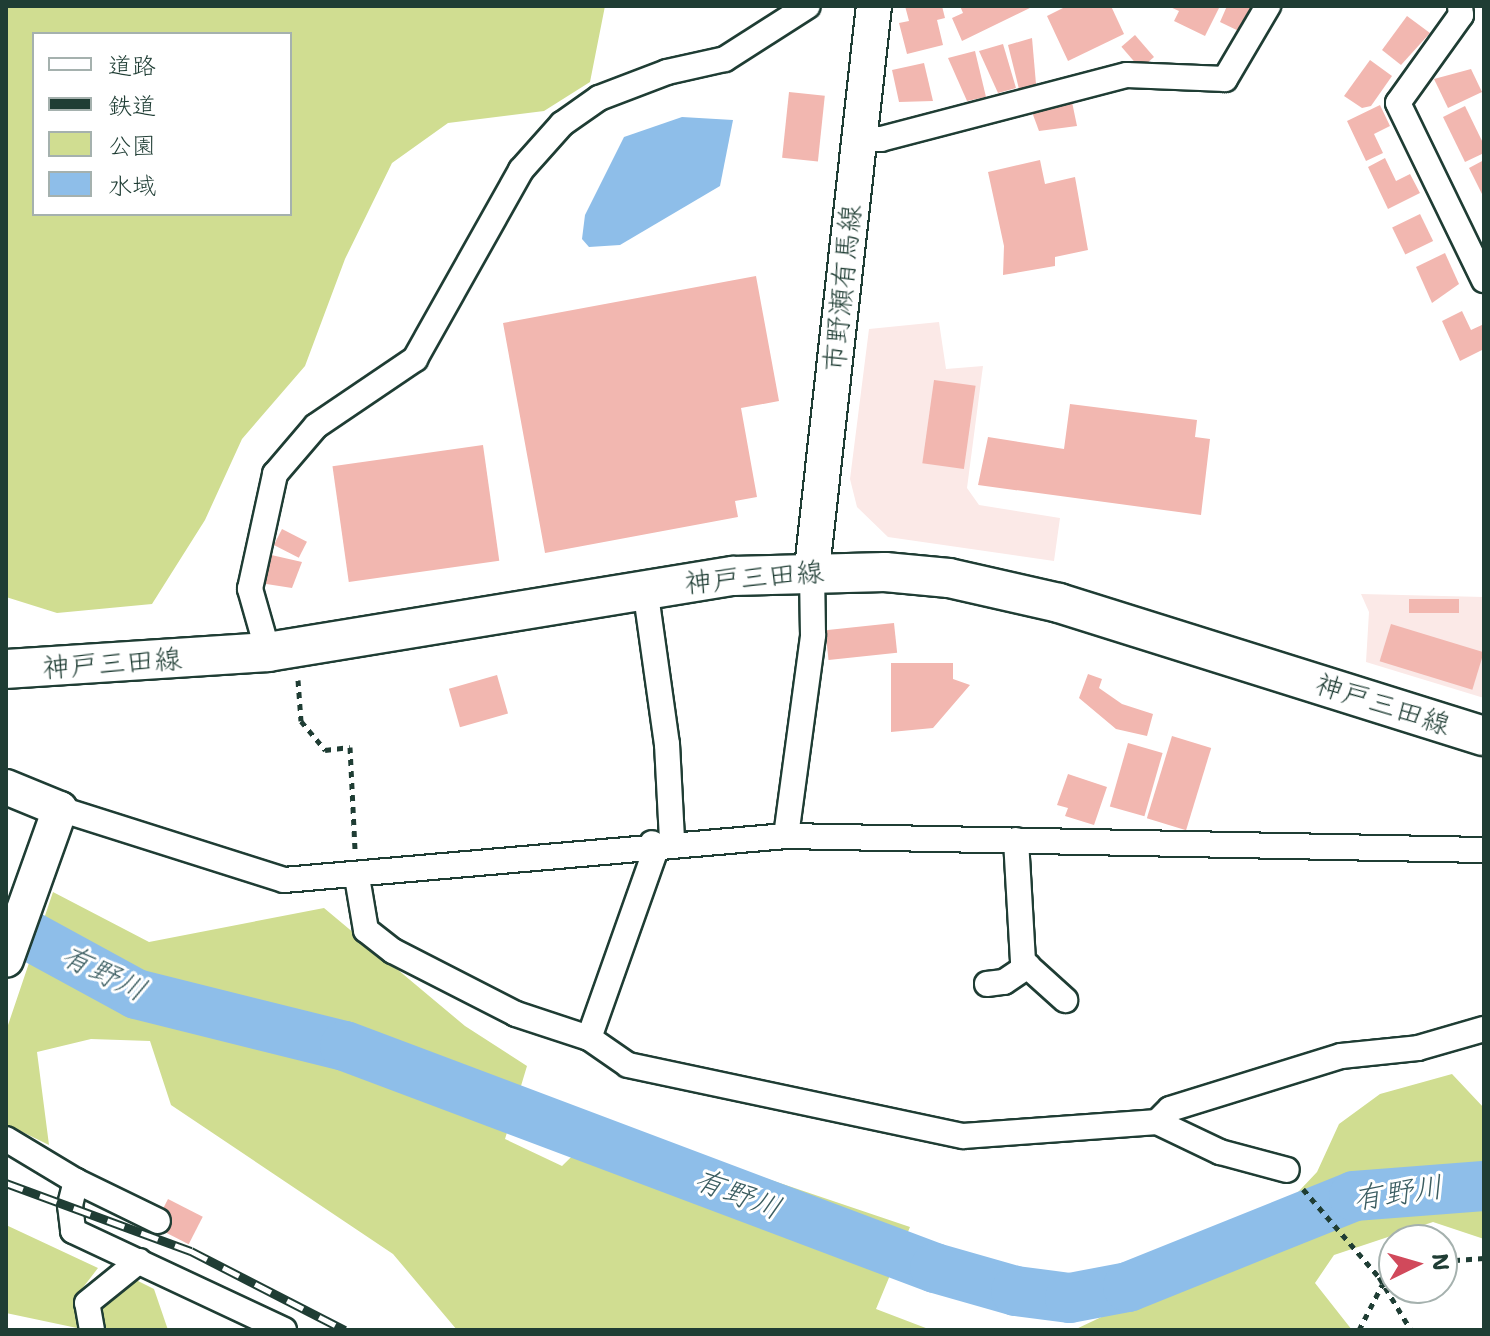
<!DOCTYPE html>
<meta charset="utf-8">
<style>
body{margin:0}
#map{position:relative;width:1490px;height:1336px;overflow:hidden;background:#fff;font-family:"Shantell Sans","Klee One",sans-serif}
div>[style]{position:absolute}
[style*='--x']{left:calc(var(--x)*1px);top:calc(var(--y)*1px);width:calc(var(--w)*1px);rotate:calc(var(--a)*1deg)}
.built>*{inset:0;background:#fbe9e7}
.green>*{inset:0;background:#d0dd91}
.water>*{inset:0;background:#8ebee9}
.river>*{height:50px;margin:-25px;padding:0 25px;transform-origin:25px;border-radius:25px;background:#8ebee9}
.building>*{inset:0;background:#f2b7b0;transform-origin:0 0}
.path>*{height:5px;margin-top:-2.5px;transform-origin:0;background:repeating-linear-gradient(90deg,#1f3d34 0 6px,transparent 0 12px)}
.roads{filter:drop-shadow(2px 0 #1f3d34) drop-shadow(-2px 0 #1f3d34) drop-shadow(0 2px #1f3d34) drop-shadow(0 -2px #1f3d34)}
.minor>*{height:24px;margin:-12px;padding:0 12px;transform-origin:12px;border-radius:12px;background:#fff}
.secondary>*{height:34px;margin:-17px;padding:0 17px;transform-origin:17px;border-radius:17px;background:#fff}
.primary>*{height:38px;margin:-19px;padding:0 19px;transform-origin:19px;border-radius:19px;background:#fff}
.rail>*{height:9px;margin-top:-4.5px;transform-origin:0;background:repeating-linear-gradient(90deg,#fff 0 18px,#1f3d34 0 36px);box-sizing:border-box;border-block:2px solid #1f3d34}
span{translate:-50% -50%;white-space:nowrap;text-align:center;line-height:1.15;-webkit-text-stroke:6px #fff;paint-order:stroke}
.street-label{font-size:28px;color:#1f3d34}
.water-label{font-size:30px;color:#3b5d61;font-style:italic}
.frame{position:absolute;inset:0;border:8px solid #1f3d34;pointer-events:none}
.legend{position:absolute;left:32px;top:32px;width:260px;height:184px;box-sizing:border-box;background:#fff;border:2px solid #a5b1ae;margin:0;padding:10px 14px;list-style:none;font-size:24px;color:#1f3d34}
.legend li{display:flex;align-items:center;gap:16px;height:40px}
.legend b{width:40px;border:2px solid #a5b1ae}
.north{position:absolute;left:1378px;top:1224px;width:80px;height:80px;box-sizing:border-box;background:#fff;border:2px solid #a5b1ae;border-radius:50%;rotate:85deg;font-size:22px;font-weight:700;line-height:32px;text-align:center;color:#1f3d34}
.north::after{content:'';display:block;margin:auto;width:28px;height:36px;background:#d1495b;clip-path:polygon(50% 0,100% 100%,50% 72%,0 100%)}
</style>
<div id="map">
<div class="built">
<i style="clip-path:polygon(939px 322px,946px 369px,983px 366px,967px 488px,979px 505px,1060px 518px,1054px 561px,888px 537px,857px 507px,850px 479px,869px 329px)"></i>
<i style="clip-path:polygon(1361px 594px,1484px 597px,1484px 698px,1366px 662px,1369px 612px)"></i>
</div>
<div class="green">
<i style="clip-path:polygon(evenodd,6px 6px,605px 6px,590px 82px,544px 111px,448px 123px,392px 163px,345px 259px,305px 366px,242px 439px,205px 520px,152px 604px,57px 613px,6px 597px,6px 6px,34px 34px,290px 34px,290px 214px,34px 214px,34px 34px)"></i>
<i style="clip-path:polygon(53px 892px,149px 942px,324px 908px,465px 1026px,527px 1066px,505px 1139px,562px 1166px,605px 1124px,910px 1227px,876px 1309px,931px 1330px,457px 1330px,393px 1254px,171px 1105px,150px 1041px,91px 1039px,37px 1052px,49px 1145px,6px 1124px,6px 1031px)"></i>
<i style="clip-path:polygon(1452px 1074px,1484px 1108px,1484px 1239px,1433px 1222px,1334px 1255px,1315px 1283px,1352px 1330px,1074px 1330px,1150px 1294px,1193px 1243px,1284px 1207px,1317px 1172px,1339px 1124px,1380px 1094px)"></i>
<i style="clip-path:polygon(6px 1225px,98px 1268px,78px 1294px,77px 1328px,6px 1313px)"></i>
<i style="clip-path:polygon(134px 1279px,154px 1289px,168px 1330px,103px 1330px,101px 1310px)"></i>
</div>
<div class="water">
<i style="clip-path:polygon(682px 117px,733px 120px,720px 186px,620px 245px,589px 247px,582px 239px,585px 215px,624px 137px)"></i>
</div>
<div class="river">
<i style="--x:6;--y:923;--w:148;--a:28.6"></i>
<i style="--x:136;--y:994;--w:215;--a:14"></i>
<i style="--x:345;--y:1046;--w:630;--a:20.62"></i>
<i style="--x:935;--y:1268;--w:84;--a:15.9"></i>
<i style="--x:1016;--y:1291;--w:54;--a:7.4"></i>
<i style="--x:1070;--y:1298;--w:59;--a:-10.7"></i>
<i style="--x:1128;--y:1287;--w:244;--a:-21.9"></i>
<i style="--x:1354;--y:1196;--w:130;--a:-4.4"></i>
</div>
<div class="building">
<i style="clip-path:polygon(905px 6px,942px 6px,945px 18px,937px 20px,943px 45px,907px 54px,899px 23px,909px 21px)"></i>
<i style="clip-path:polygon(960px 6px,1034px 6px,962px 41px,952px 18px,963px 13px)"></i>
<i style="clip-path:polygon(1067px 6px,1111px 6px,1124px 34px,1068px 61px,1047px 16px)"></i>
<i style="clip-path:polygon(1168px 6px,1220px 6px,1205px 36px,1174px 21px,1179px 11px)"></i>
<i style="clip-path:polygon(1227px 6px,1258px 6px,1245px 34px,1220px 22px)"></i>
<i style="clip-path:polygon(1407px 16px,1430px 33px,1401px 65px,1382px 50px)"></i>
<i style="left:1135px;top:35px;width:29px;height:18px;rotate:49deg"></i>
<i style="clip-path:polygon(1032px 38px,1036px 84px,1019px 89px,1008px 45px)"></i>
<i style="clip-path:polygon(1003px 44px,1016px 88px,998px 93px,979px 51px)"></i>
<i style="clip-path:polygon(975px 51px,986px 97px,967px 101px,948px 58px)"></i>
<i style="clip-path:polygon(1370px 60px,1392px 76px,1371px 106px,1362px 108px,1344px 96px)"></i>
<i style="clip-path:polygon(924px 63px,933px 101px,899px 102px,892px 70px)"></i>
<i style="clip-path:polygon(1471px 69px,1482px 92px,1448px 108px,1434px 79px)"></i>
<i style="left:789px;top:92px;width:36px;height:66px;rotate:6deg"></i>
<i style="clip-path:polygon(1072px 102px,1077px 126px,1039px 131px,1032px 112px)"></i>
<i style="clip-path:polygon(1380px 105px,1390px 126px,1374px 134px,1383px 153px,1366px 161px,1347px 121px)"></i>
<i style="clip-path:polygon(1465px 106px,1484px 145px,1484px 153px,1465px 162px,1443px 117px)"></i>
<i style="clip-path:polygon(1385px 158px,1396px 181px,1410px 174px,1420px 193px,1388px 209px,1368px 167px)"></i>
<i style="clip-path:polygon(1040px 160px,1045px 184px,1075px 177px,1088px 250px,1055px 257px,1055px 266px,1003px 275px,1004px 246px,988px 172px)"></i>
<i style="clip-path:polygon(1484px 160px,1484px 193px,1482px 194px,1469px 168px)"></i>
<i style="left:1420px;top:214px;width:30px;height:31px;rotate:64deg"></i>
<i style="clip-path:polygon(1445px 253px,1459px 284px,1432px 303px,1416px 267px)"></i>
<i style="clip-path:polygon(756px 276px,779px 401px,741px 408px,757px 497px,735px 501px,738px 517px,545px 553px,503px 323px)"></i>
<i style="clip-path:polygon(1462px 311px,1471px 330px,1484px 324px,1484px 349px,1460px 361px,1442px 321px)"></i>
<i style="left:934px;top:380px;width:42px;height:84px;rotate:8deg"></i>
<i style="clip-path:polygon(1070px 404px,1197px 420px,1195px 437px,1210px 439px,1201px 515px,978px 485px,988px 437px,1064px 449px)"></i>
<i style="left:483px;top:445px;width:117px;height:152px;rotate:82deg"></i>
<i style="left:282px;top:529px;width:28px;height:18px;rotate:27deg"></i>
<i style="clip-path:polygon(267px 554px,302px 562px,292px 588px,260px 583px)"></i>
<i style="left:1409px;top:599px;width:50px;height:14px"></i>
<i style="left:894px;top:623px;width:30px;height:69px;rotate:84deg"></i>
<i style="left:1391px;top:624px;width:97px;height:39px;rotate:17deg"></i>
<i style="clip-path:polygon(891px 663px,953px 663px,953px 679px,970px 685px,933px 728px,891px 732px)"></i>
<i style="clip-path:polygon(1088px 674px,1102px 679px,1099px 688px,1122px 704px,1153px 714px,1147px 736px,1116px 729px,1079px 698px)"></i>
<i style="left:497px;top:675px;width:40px;height:50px;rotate:74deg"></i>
<i style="left:1172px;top:736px;width:41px;height:86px;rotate:17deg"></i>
<i style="left:1128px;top:743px;width:36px;height:66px;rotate:16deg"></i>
<i style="clip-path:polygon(1068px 774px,1107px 787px,1094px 825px,1065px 816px,1068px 808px,1057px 805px)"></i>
<i style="left:168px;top:1199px;width:39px;height:31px;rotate:27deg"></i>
</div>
<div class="path">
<i style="--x:298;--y:680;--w:41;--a:85.8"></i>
<i style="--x:301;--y:721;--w:38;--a:50"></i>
<i style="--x:325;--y:750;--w:25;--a:-7"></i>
<i style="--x:350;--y:747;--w:103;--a:87.2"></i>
<i style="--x:1303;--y:1189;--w:116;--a:49.2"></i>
<i style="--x:1379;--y:1277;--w:62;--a:58.9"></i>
<i style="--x:1442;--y:1261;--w:42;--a:-4.1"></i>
<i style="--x:1359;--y:1330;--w:51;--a:-62.9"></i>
<i style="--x:1382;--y:1285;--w:14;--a:-30"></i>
</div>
<div class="roads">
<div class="minor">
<i style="--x:1460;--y:6;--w:9;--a:84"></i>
<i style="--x:1461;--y:15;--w:108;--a:125.6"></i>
<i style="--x:1398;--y:103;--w:197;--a:64.1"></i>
<i style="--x:858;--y:139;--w:23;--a:0"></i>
<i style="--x:881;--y:139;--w:254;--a:-14.6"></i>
<i style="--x:1127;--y:75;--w:98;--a:2.3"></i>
<i style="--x:1225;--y:79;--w:85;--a:-59.5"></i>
<i style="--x:645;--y:588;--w:158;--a:82"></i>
<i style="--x:667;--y:744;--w:97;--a:87"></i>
<i style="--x:268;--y:652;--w:66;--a:-105.9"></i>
<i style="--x:250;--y:589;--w:118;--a:-77.7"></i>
<i style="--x:275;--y:474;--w:63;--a:-49.5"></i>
<i style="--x:316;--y:426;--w:120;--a:-34.1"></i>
<i style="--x:415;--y:359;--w:217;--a:-60.7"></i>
<i style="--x:521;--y:170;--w:62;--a:-48.3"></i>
<i style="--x:562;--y:124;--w:45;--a:-35.1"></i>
<i style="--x:599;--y:98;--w:73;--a:-20.9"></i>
<i style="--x:667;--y:72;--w:59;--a:-12.6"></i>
<i style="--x:725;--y:59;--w:98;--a:-32.6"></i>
<i style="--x:60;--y:809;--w:235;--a:17.6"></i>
<i style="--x:284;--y:880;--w:504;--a:-5.01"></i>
<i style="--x:786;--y:836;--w:698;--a:1.15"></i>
<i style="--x:786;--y:836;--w:203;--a:-82.3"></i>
<i style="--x:813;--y:635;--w:66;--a:-90.9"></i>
<i style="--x:1016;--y:840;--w:122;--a:86.7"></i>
<i style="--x:1023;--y:962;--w:57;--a:42.1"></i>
<i style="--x:357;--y:877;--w:54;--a:80.4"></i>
<i style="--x:366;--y:930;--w:34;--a:38"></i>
<i style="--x:393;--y:951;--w:138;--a:27.1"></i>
<i style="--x:516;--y:1014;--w:77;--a:18.2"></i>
<i style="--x:589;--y:1038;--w:47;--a:34.7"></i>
<i style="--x:628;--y:1065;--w:342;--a:12"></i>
<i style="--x:963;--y:1136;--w:195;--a:-4.1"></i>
<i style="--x:1157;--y:1122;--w:70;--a:25.5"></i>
<i style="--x:1220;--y:1152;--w:69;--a:15"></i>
<i style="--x:987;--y:984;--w:17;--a:-7"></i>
<i style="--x:1004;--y:982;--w:29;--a:-34"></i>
<i style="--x:589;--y:1038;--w:195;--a:-70.5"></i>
<i style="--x:654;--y:854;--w:11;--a:-100"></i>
<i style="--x:1157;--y:1122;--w:18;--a:-45"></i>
<i style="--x:1170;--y:1109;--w:179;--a:-17.2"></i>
<i style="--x:1341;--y:1056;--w:77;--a:-5.9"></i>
<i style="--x:1418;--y:1048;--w:69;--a:-16.1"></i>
<i style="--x:6;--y:1139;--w:82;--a:31"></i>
<i style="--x:76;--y:1181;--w:25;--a:104"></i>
<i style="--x:70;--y:1205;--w:26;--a:83"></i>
<i style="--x:73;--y:1231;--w:233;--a:25.1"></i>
<i style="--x:76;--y:1181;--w:91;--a:26"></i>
<i style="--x:92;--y:1330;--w:27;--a:-100"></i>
<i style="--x:87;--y:1303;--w:67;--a:-38.9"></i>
</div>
<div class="secondary">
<i style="--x:812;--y:569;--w:566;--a:-83.72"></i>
<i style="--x:6;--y:787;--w:58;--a:22.2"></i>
<i style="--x:60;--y:809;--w:160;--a:109.7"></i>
</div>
<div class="primary">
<i style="--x:6;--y:669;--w:263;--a:-3.7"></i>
<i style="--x:268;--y:652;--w:471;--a:-9.3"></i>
<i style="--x:733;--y:576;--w:152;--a:-1.5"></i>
<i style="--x:885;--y:572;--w:64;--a:5.4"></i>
<i style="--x:949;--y:578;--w:113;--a:12.8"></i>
<i style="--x:1059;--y:603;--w:445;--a:17.4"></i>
</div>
</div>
<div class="rail">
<i style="--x:6;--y:1183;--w:197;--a:20.2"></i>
<i style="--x:191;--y:1251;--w:173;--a:27.2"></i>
</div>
<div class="street-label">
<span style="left:842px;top:288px;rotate:-84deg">市野瀬有馬線</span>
<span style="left:754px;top:577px;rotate:-5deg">神戸三田線</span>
<span style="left:112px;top:663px;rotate:-4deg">神戸三田線</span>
<span style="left:1383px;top:704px;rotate:18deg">神戸三田線</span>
</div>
<div class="water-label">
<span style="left:104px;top:973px;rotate:26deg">有野川</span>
<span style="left:1398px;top:1193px;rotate:-8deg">有野川</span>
<span style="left:738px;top:1194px;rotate:21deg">有野川</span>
</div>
<div class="frame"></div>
<ul class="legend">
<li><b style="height:10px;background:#fff"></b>道路</li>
<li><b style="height:10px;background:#1f3d34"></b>鉄道</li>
<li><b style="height:22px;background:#d0dd91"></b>公園</li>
<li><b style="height:22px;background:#8ebee9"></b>水域</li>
</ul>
<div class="north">N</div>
</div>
